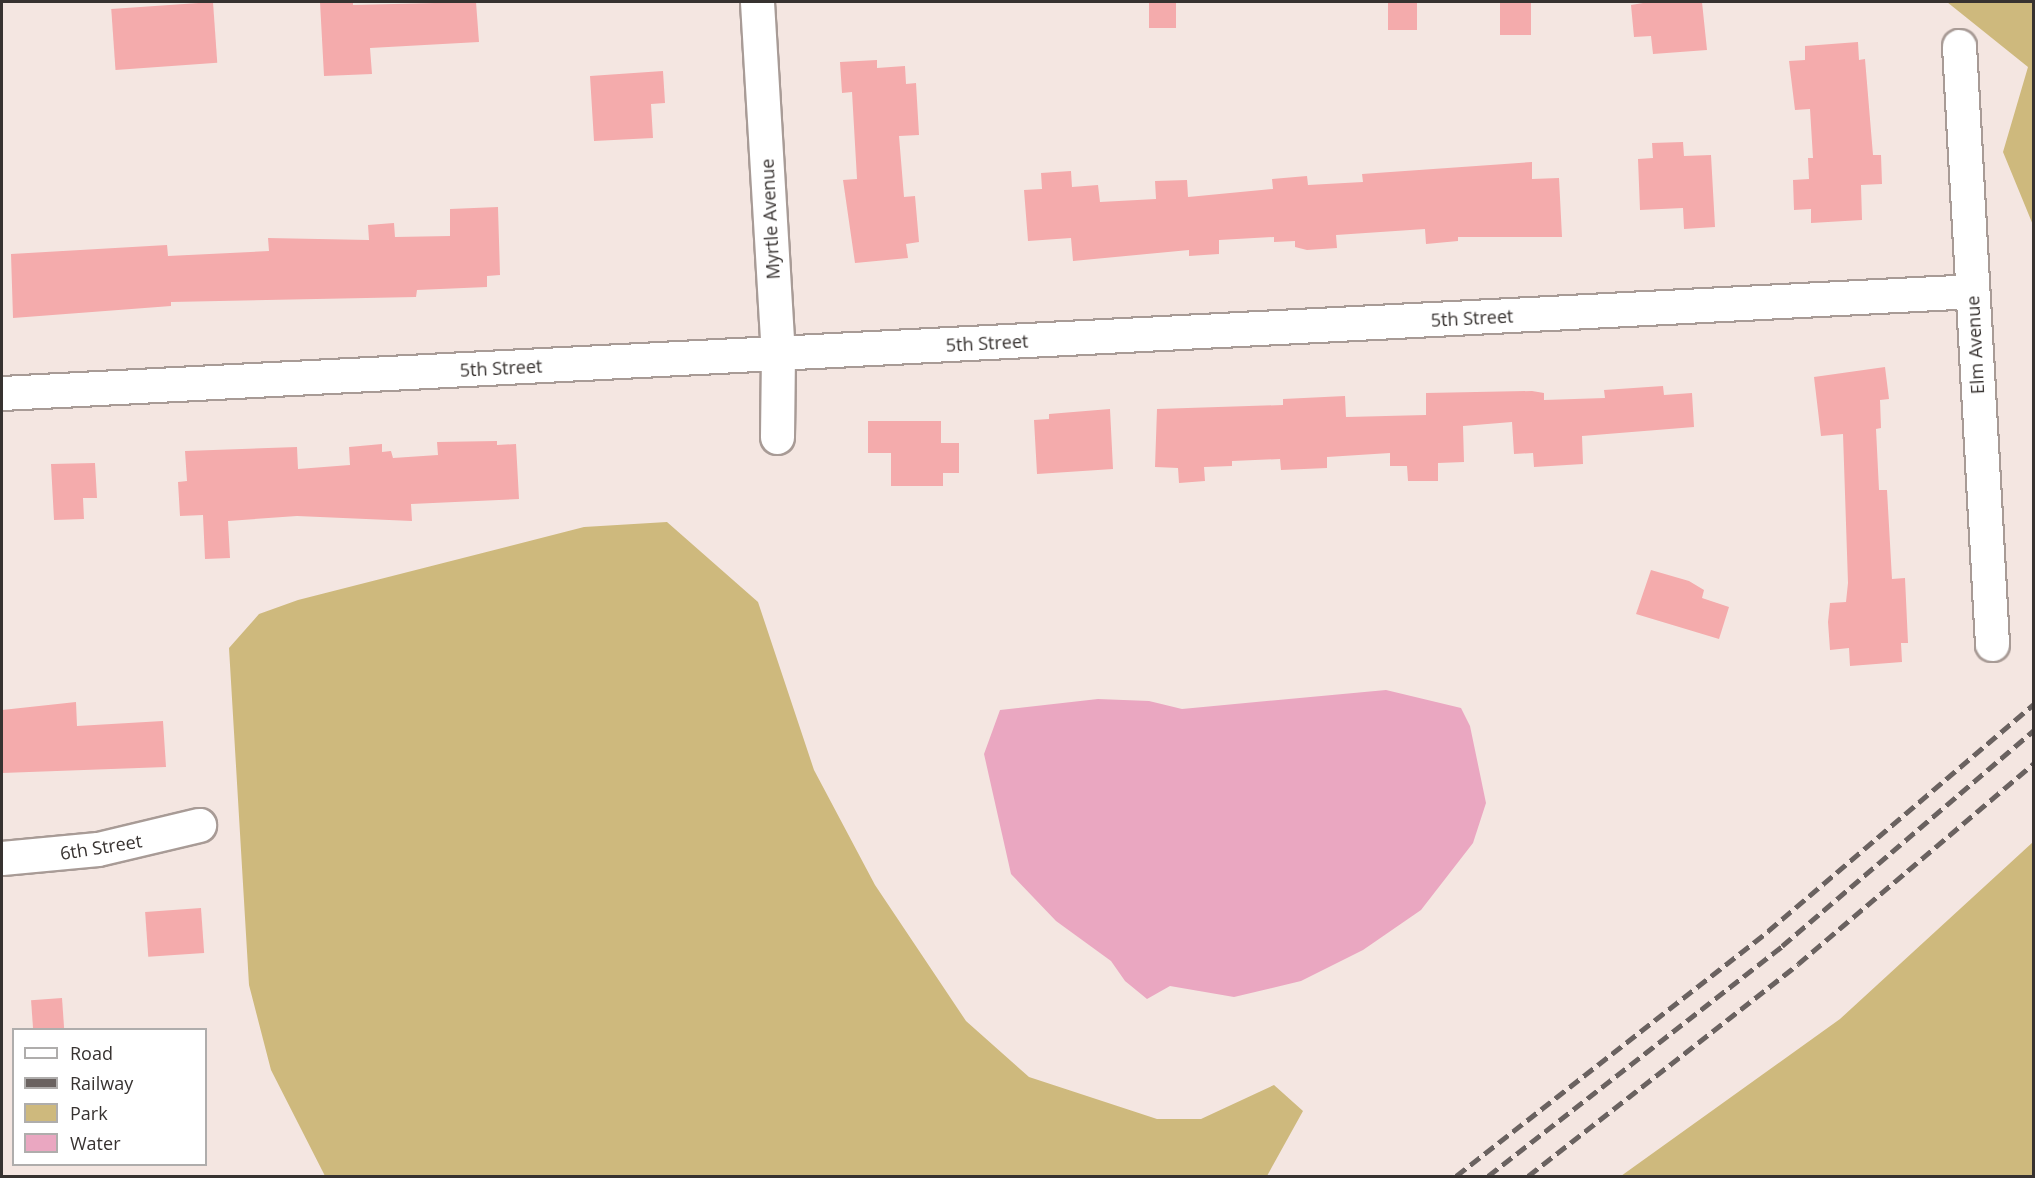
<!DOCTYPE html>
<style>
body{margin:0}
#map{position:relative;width:2035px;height:1178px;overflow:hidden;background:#f4e6e1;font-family:"Open Sans",sans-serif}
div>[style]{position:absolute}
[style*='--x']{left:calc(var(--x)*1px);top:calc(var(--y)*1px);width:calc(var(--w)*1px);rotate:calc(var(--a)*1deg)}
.green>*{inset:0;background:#ceb97d}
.water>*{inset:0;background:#eaa7c1}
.building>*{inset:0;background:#f4abac;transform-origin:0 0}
.roads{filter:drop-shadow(2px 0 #a89b96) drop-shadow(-2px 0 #a89b96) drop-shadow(0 2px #a89b96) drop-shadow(0 -2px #a89b96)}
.street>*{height:33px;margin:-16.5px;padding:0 16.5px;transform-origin:16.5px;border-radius:16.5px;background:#fff}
.rail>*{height:4.5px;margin-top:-2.25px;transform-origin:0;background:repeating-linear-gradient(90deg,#6a6260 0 12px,transparent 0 18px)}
span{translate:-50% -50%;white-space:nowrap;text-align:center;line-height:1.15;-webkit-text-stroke:6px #fff;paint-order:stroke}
.street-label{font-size:18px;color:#373230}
.frame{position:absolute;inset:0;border:3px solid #373230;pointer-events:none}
.legend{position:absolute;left:12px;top:1028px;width:195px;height:138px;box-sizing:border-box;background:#fff;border:2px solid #afadac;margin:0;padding:8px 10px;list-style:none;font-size:18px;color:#373230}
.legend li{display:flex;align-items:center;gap:12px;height:30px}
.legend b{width:30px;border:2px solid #afadac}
</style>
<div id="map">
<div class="green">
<i style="clip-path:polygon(1947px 2px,2033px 2px,2033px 225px,2003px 152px,2028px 67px)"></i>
<i style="clip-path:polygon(667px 522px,758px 602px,814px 770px,875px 885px,966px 1021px,1029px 1077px,1157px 1119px,1201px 1119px,1274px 1085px,1303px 1111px,1267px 1176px,325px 1176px,271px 1070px,249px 985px,229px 648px,259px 614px,298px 600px,584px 527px)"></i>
<i style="clip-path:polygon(2033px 842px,2033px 1176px,1621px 1176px,1840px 1019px)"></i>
</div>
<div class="water">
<i style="clip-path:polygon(1386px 690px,1461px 708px,1470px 726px,1486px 803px,1473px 843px,1421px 910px,1363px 950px,1301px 981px,1234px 997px,1170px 986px,1147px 999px,1125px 981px,1111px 961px,1056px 921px,1011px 874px,984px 754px,1000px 710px,1098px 699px,1149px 701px,1182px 709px)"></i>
</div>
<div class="building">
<i style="left:213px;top:2px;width:61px;height:102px;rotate:86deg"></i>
<i style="clip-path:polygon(320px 2px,353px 2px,353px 5px,476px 2px,479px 42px,370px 48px,372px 74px,324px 76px)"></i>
<i style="left:1149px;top:2px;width:27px;height:26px"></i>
<i style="left:1388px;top:2px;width:29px;height:28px"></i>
<i style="left:1500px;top:2px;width:31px;height:33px"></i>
<i style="clip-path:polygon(1649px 2px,1702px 2px,1707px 50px,1653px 54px,1651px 36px,1634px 37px,1631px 5px)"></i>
<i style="clip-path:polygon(1858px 42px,1859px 60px,1865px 59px,1873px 155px,1881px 155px,1882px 184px,1861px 185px,1862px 220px,1811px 223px,1811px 209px,1794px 210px,1793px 180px,1809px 179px,1808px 158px,1813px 158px,1810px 109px,1795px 110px,1789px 61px,1805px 60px,1805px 46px)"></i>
<i style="clip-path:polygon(877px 60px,877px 68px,905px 66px,906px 84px,916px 83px,919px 135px,899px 136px,904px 197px,915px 196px,919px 242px,906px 244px,908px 258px,855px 263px,843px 180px,857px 179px,852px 92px,842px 93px,840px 62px)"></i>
<i style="clip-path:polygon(663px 71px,665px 103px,651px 104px,653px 138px,594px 141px,590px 76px)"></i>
<i style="clip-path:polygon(1683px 142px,1684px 156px,1711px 155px,1715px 227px,1684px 229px,1683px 208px,1640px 210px,1638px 159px,1653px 158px,1652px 143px)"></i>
<i style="clip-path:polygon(1532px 162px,1532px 179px,1559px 178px,1562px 237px,1458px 237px,1458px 241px,1426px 244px,1425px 229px,1336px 235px,1337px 248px,1307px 250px,1295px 247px,1295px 241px,1274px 242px,1274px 237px,1219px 240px,1219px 254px,1189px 256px,1189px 250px,1073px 261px,1071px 238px,1028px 241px,1024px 190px,1042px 189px,1041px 173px,1071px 171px,1072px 187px,1098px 185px,1100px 202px,1156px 199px,1155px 181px,1187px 180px,1188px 197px,1273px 189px,1272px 179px,1307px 176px,1308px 185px,1363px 182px,1362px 174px)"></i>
<i style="clip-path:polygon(498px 207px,500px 275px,487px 276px,487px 287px,417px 290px,416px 297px,171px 302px,171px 306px,13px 318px,11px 254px,167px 245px,168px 256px,269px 251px,268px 238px,369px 240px,368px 225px,394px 223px,395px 237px,450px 236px,450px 209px)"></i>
<i style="clip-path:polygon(1885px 367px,1889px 399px,1880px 400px,1881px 428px,1876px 429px,1879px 490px,1887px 490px,1892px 579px,1905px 578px,1908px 643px,1901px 643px,1902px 662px,1850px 666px,1849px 648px,1830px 650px,1828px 622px,1830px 603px,1846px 602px,1848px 583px,1843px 434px,1821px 436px,1814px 377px)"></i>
<i style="clip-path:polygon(1663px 386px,1664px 395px,1692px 393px,1694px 427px,1582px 436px,1583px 464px,1534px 467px,1533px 453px,1514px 454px,1512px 422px,1463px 426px,1464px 462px,1438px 463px,1438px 481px,1408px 481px,1407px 466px,1390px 466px,1390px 453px,1327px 457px,1327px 468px,1281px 470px,1280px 459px,1232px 461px,1232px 466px,1204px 467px,1205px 481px,1179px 483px,1178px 468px,1155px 467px,1157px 409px,1283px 405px,1283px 399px,1345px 396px,1346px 417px,1426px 415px,1426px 393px,1532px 391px,1544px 393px,1544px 400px,1605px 398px,1604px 390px)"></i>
<i style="clip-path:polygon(1110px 409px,1113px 469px,1037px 474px,1034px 420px,1049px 419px,1049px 414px)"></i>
<i style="clip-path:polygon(868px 421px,941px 421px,941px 443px,959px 443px,959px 473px,943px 473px,943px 486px,891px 486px,891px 453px,868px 453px)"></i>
<i style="clip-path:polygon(497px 441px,497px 445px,516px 444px,519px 499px,411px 504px,412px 521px,297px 516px,228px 521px,230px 558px,205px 559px,203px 515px,180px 516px,178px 482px,187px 481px,185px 451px,297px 447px,298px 469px,350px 465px,349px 447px,382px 444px,382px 452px,391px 451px,393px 458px,438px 455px,437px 442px)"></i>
<i style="clip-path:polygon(95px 463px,97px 498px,83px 498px,84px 519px,54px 520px,51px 464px)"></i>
<i style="clip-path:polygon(1651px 570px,1689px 581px,1704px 590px,1702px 598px,1729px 607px,1719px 639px,1636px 614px)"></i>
<i style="clip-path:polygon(76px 702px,77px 726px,163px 721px,166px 767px,2px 773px,2px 710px)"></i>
<i style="left:201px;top:908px;width:45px;height:56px;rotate:86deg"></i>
<i style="left:62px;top:998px;width:31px;height:31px;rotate:86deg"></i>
</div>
<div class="roads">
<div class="street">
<i style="--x:757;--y:2;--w:353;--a:86.6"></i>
<i style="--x:778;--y:354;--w:83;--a:90.7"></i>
<i style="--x:1959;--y:46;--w:599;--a:86.84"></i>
<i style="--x:2;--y:393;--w:1973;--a:-2.96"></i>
<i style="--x:2;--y:858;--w:96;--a:-5.4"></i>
<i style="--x:98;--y:849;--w:104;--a:-13.4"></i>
</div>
</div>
<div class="rail">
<i style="--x:1456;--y:1176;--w:397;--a:-38.1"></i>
<i style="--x:1768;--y:931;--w:350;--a:-40.5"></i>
<i style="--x:1488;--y:1176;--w:373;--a:-38"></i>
<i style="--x:1782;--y:946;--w:332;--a:-40.6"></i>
<i style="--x:1528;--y:1176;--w:343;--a:-38.1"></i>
<i style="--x:1798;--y:964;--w:310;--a:-40.4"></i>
</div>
<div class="street-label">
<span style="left:770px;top:219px;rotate:-93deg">Myrtle Avenue</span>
<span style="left:1472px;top:318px;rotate:-3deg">5th Street</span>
<span style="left:987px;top:343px;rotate:-3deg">5th Street</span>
<span style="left:1975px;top:345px;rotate:-93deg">Elm Avenue</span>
<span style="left:501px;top:368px;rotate:-3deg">5th Street</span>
<span style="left:101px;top:847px;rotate:-9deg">6th Street</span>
</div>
<div class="frame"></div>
<ul class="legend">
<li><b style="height:8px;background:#fff"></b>Road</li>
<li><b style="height:8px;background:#6a6260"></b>Railway</li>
<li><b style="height:16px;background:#ceb97d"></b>Park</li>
<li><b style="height:16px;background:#eaa7c1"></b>Water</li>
</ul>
</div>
